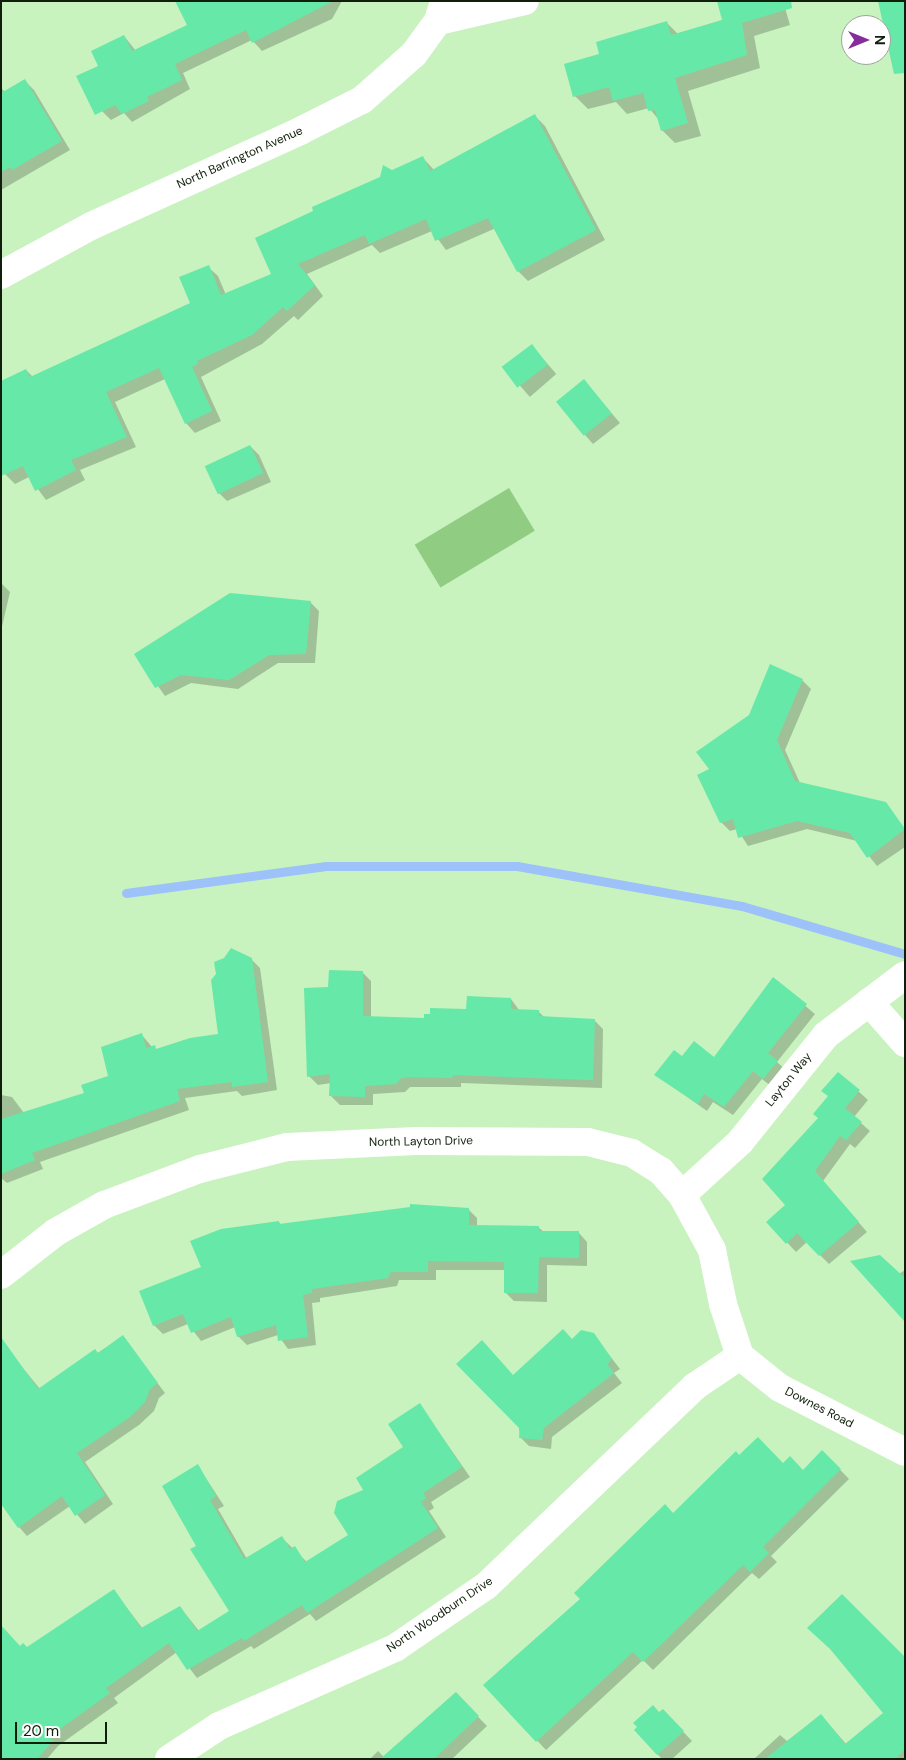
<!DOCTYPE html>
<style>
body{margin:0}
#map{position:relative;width:906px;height:1760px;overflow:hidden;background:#c8f2be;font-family:"DM Sans",sans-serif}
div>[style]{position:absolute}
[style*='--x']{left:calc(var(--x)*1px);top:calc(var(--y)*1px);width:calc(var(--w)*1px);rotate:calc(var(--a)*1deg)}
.green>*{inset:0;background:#90cc81;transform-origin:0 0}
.shadow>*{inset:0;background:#0003;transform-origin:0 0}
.stream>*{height:9px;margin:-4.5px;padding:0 4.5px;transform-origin:4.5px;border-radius:4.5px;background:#9dc1f9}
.building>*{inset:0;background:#66e9a8;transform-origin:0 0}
.minor>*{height:28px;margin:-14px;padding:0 14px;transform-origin:14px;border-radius:14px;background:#fff}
span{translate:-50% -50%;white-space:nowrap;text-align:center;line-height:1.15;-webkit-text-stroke:4.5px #fff;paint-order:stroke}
.street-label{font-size:12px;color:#101f0c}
.frame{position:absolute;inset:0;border:2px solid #101f0c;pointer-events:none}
.north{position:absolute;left:841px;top:15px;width:50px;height:50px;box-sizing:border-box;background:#fff;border:1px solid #9fa59e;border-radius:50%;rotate:90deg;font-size:14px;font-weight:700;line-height:20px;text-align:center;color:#101f0c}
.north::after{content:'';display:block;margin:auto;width:18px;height:22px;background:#852d9a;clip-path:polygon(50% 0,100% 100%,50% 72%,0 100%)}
.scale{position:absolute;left:15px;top:1722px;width:92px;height:22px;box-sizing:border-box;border:2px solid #101f0c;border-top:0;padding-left:6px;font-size:15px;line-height:18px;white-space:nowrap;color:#101f0c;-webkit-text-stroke:4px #fff;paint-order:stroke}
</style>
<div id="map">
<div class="green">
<i style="left:509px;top:488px;width:50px;height:110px;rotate:59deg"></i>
</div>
<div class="shadow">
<i style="clip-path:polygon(253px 1px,342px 1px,332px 19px,262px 51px,252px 40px,183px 73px,190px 89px,132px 122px,124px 113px,111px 120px,102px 111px,100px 66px,124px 36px,136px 51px)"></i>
<i style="clip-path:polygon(783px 1px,790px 25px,754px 36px,760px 68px,688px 91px,701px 136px,675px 143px,662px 130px,659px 120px,649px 108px,627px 114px,616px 102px,588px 109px,575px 96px,601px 55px,667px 23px,678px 34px)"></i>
<i style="clip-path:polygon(25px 81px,34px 90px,70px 150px,1px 190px,1px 88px,5px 92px)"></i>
<i style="clip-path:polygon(535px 116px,545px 126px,605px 240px,528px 281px,518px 271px,496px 228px,446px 250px,432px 231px,380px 253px,372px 245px,307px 274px,323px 296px,298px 320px,294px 316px,262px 344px,201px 377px,221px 421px,195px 433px,186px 423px,165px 379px,115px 402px,136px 447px,80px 470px,85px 480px,46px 500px,29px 477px,15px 484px,5px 474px,1px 466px,1px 379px,2px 381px,26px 370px,33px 377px,192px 304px,208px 267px,218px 276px,226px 295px,273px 275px,315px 212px,423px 158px,434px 170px)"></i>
<i style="left:532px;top:346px;width:37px;height:35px;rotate:49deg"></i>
<i style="clip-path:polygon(584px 381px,620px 423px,593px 444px,585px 435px)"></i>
<i style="clip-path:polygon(250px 446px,259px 455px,271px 482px,227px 501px,218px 492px)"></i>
<i style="clip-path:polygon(1px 583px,10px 592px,1px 631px)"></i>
<i style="clip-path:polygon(310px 602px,319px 611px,315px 663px,278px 663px,238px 689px,191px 683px,165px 696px,136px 655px)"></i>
<i style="clip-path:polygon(802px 680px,811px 689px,785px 750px,800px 783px,889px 810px,905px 831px,905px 847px,877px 866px,857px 841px,807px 829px,748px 846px,737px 829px,730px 831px,721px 822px,711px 770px)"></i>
<i style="clip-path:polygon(251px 959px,260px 968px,277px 1090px,242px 1096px,237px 1091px,185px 1098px,189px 1110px,40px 1162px,43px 1169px,7px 1183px,1px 1178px,1px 1095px,12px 1097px,24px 1113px,85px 1094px,109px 1076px,141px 1034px,152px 1047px,158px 1050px,220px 1035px)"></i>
<i style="clip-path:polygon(362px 972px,371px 981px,371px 1018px,425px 1019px,511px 999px,519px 1010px,538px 1011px,545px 1018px,594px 1020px,603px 1029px,602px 1088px,461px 1083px,461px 1087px,410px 1087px,405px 1092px,373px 1094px,373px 1105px,340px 1105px,331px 1096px,331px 1083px,318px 1085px,309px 1076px,330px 988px)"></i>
<i style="clip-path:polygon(773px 979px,815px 1014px,777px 1062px,786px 1070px,772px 1087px,762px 1079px,733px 1115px,713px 1102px,707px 1111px,656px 1075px,682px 1058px,714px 1058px)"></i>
<i style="clip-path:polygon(838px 1073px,868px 1100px,854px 1117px,870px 1131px,855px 1148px,850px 1144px,823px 1181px,867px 1232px,829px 1264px,807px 1242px,796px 1252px,768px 1222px,787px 1205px)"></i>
<i style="clip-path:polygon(468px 1209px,477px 1218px,477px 1226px,538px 1227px,544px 1232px,579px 1233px,587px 1242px,587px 1266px,547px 1265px,547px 1302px,514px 1301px,505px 1292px,505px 1270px,436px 1270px,436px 1280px,399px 1280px,397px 1286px,320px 1298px,320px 1302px,312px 1303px,316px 1345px,288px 1349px,278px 1335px,247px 1345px,238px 1336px,235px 1327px,201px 1341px,188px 1324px,163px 1334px,154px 1325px,203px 1267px,279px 1222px,281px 1225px)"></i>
<i style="clip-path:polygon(905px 1270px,905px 1321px,899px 1274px)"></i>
<i style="clip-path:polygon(593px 1334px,620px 1369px,614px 1373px,622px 1383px,552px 1437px,551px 1449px,529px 1446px,520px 1437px,513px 1376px,573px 1341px)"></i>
<i style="clip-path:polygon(123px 1337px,165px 1393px,159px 1398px,154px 1411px,139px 1425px,85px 1462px,113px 1504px,85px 1524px,70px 1506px,27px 1536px,19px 1527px,13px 1356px,40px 1389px)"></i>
<i style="clip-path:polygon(420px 1405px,470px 1477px,431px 1502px,434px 1508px,429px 1511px,446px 1537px,316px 1621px,310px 1614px,254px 1649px,251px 1646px,197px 1678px,177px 1652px,114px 1698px,118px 1703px,58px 1746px,47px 1759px,1px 1759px,20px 1647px,27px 1649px,114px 1591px,143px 1629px,180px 1607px,199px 1631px,230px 1611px,198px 1546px,198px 1466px,224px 1506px,218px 1509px,247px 1559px,281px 1537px,307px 1562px,350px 1536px,365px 1491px,405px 1448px)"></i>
<i style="clip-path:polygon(822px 1451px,849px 1479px,771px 1556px,777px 1562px,759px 1579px,752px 1573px,653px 1670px,643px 1660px,546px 1750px,485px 1685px,739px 1456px,803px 1471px)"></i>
<i style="clip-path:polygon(905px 1659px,905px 1759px,754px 1759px,780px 1735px,787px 1741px,821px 1715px,846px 1744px,884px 1713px)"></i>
<i style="clip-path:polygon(455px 1693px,487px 1726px,452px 1759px,370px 1759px,378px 1751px,384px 1757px)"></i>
<i style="clip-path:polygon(659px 1713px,671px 1719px,692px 1741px,672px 1759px,662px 1759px,635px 1730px)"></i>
</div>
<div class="stream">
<i style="--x:126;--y:893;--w:202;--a:-7.7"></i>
<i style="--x:326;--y:866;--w:191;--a:0"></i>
<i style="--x:517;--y:866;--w:229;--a:10.1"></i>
<i style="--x:742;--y:906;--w:170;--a:16.4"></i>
</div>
<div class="building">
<i style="clip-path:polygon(175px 1px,333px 1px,252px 43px,246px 30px,175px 64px,182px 80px,147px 97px,149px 101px,122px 114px,115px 105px,95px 115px,76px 76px,98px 66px,91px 51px,124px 35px,132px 51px,187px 25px)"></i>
<i style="clip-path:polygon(717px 1px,791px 1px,792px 8px,742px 23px,747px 55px,675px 78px,688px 123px,661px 131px,655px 110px,648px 111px,643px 93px,613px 101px,609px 87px,573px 97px,564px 64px,599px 54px,596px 42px,667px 21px,671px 35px,722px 20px)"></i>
<i style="clip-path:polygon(878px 1px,905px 1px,905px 73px,894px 74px)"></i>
<i style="clip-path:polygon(25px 79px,62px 141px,12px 170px,10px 167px,1px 172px,1px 93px)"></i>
<i style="clip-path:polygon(535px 114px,596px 230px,517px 272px,488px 218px,435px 241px,426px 219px,369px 244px,365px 235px,298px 264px,315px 285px,287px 311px,283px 307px,252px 335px,197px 361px,198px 364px,192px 367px,212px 411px,185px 424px,159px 368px,106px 392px,127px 437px,71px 460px,76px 470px,35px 491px,23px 466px,1px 476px,1px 381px,26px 369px,30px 377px,190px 303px,179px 277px,209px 265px,221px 295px,271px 274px,255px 238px,313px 211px,312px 207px,380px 177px,383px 165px,392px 170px,423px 156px,430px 171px)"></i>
<i style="left:532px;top:344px;width:26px;height:38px;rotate:53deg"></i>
<i style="left:584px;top:379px;width:44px;height:36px;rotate:51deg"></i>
<i style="left:250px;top:445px;width:31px;height:50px;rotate:65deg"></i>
<i style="clip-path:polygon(230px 593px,311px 601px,306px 654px,269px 655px,229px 680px,181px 675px,155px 688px,134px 654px)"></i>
<i style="clip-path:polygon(770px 664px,803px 679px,777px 740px,795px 781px,886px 802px,905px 829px,867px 858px,850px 833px,797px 821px,738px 838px,733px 819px,720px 823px,697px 775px,709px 769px,696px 752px,749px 715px)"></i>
<i style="clip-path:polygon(231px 948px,252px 958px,268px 1082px,232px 1087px,232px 1082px,177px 1089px,180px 1101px,32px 1153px,35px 1160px,1px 1174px,1px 1119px,84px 1093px,81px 1085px,108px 1076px,101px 1047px,142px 1033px,146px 1048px,155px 1045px,156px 1049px,190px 1038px,218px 1034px,211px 980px,216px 974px,214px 962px,224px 958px)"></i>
<i style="clip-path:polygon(329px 970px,363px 971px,363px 1016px,424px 1018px,424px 1014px,430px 1014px,430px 1008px,466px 1009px,467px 996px,511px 998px,511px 1009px,539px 1010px,539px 1016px,595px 1019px,593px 1080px,453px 1075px,452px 1078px,412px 1077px,401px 1078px,396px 1084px,365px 1086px,365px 1097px,329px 1096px,330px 1074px,307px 1077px,304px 988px,328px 987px)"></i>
<i style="clip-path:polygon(773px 977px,807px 1004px,768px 1053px,778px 1061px,763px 1079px,753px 1071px,724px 1107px,704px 1094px,698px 1104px,654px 1075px,674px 1050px,682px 1056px,694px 1041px,714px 1057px)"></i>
<i style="clip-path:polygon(838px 1072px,860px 1090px,845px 1108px,862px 1122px,846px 1140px,840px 1136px,815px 1171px,859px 1222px,819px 1256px,797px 1233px,786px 1244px,766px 1222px,785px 1205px,762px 1179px,818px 1118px,813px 1114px,828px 1096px,821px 1091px)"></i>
<i style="clip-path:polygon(410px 1204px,469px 1208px,469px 1225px,539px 1226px,539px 1231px,579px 1231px,579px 1258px,539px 1257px,538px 1293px,504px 1293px,504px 1262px,428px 1261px,428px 1272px,391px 1272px,388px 1278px,312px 1289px,312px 1293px,303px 1295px,308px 1337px,278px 1341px,276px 1325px,237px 1337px,231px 1317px,191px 1333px,183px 1314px,153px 1326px,139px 1291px,201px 1267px,190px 1241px,221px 1229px,279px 1221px,279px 1224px,410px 1207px)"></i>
<i style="clip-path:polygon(880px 1255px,905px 1278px,905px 1322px,850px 1261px)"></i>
<i style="clip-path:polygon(563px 1329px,572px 1339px,581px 1330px,594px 1333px,612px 1359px,607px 1364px,614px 1373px,544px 1428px,542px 1440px,519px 1438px,520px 1429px,456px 1364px,482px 1340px,513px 1375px)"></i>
<i style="clip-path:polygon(123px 1335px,158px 1383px,150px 1389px,145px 1402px,130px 1417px,77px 1453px,105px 1495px,75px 1516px,62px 1496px,18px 1528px,1px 1504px,1px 1337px,38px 1389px,95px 1349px,98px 1353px)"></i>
<i style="clip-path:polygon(420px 1403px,462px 1467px,423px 1493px,426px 1498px,421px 1502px,438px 1528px,307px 1613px,302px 1605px,244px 1641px,242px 1638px,187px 1670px,169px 1643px,106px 1688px,110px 1693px,49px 1737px,53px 1741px,37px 1759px,1px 1759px,1px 1625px,20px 1646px,23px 1643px,27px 1647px,114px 1589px,141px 1628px,180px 1606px,197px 1631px,229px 1611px,190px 1549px,196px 1546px,162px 1486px,198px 1464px,216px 1496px,210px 1500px,244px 1559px,282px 1536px,290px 1549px,295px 1546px,305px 1562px,348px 1535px,334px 1513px,337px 1501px,363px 1490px,356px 1478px,403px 1447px,388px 1424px)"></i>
<i style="clip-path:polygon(758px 1437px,783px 1463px,790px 1456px,803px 1470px,822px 1450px,841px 1469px,763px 1547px,769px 1553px,750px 1572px,743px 1565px,643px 1662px,633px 1652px,536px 1742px,483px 1685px,580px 1599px,574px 1593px,665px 1504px,673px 1513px,736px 1451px,739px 1455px)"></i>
<i style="clip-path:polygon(842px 1594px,905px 1657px,905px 1749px,895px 1759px,765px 1759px,821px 1714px,845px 1744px,883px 1713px,830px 1649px,807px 1628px)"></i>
<i style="clip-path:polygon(456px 1692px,479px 1716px,434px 1759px,380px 1759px)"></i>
<i style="clip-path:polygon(653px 1705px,659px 1712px,663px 1709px,684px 1731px,657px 1755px,634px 1730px,637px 1727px,633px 1723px)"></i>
</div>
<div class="minor">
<i style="--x:438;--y:21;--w:89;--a:-12.9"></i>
<i style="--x:1;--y:275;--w:102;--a:-28.6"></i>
<i style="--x:91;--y:226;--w:230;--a:-24.4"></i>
<i style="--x:300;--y:131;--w:69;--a:-26.6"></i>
<i style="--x:362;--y:100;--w:69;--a:-41.5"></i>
<i style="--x:414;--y:54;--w:41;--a:-54"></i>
<i style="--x:438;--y:21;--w:21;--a:-73"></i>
<i style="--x:869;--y:1002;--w:55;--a:48.7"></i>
<i style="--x:682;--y:1195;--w:79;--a:-42.4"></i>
<i style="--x:740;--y:1142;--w:137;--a:-51.2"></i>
<i style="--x:826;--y:1035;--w:99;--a:-37.2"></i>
<i style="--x:1;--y:1275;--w:70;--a:-38"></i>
<i style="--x:56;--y:1232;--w:55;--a:-29.4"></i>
<i style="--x:104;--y:1205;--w:103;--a:-20.6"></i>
<i style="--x:200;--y:1169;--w:90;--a:-14.2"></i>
<i style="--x:287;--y:1147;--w:129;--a:-2.7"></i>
<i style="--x:416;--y:1141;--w:172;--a:0.3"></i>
<i style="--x:588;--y:1142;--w:45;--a:14"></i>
<i style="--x:632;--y:1153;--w:34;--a:32"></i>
<i style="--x:661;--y:1171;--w:32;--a:49"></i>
<i style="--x:682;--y:1195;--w:63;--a:61.4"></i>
<i style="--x:712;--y:1250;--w:55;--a:78.5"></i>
<i style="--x:723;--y:1304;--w:55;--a:71.9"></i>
<i style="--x:740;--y:1356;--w:51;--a:38.7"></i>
<i style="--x:780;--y:1388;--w:140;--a:27.1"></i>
<i style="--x:169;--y:1759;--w:60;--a:-33.4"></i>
<i style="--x:219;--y:1726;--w:193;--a:-23.9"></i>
<i style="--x:395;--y:1648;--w:110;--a:-34.3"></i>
<i style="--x:486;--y:1586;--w:288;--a:-43.7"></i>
<i style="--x:694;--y:1387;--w:55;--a:-34"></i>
</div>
<div class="street-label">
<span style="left:240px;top:158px;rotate:-24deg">North Barrington Avenue</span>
<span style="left:789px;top:1080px;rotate:-51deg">Layton Way</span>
<span style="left:421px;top:1142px;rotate:-1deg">North Layton Drive</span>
<span style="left:819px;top:1408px;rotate:27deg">Downes Road</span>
<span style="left:440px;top:1615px;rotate:-34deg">North Woodburn Drive</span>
</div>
<div class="frame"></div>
<div class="north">N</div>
<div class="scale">20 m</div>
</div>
